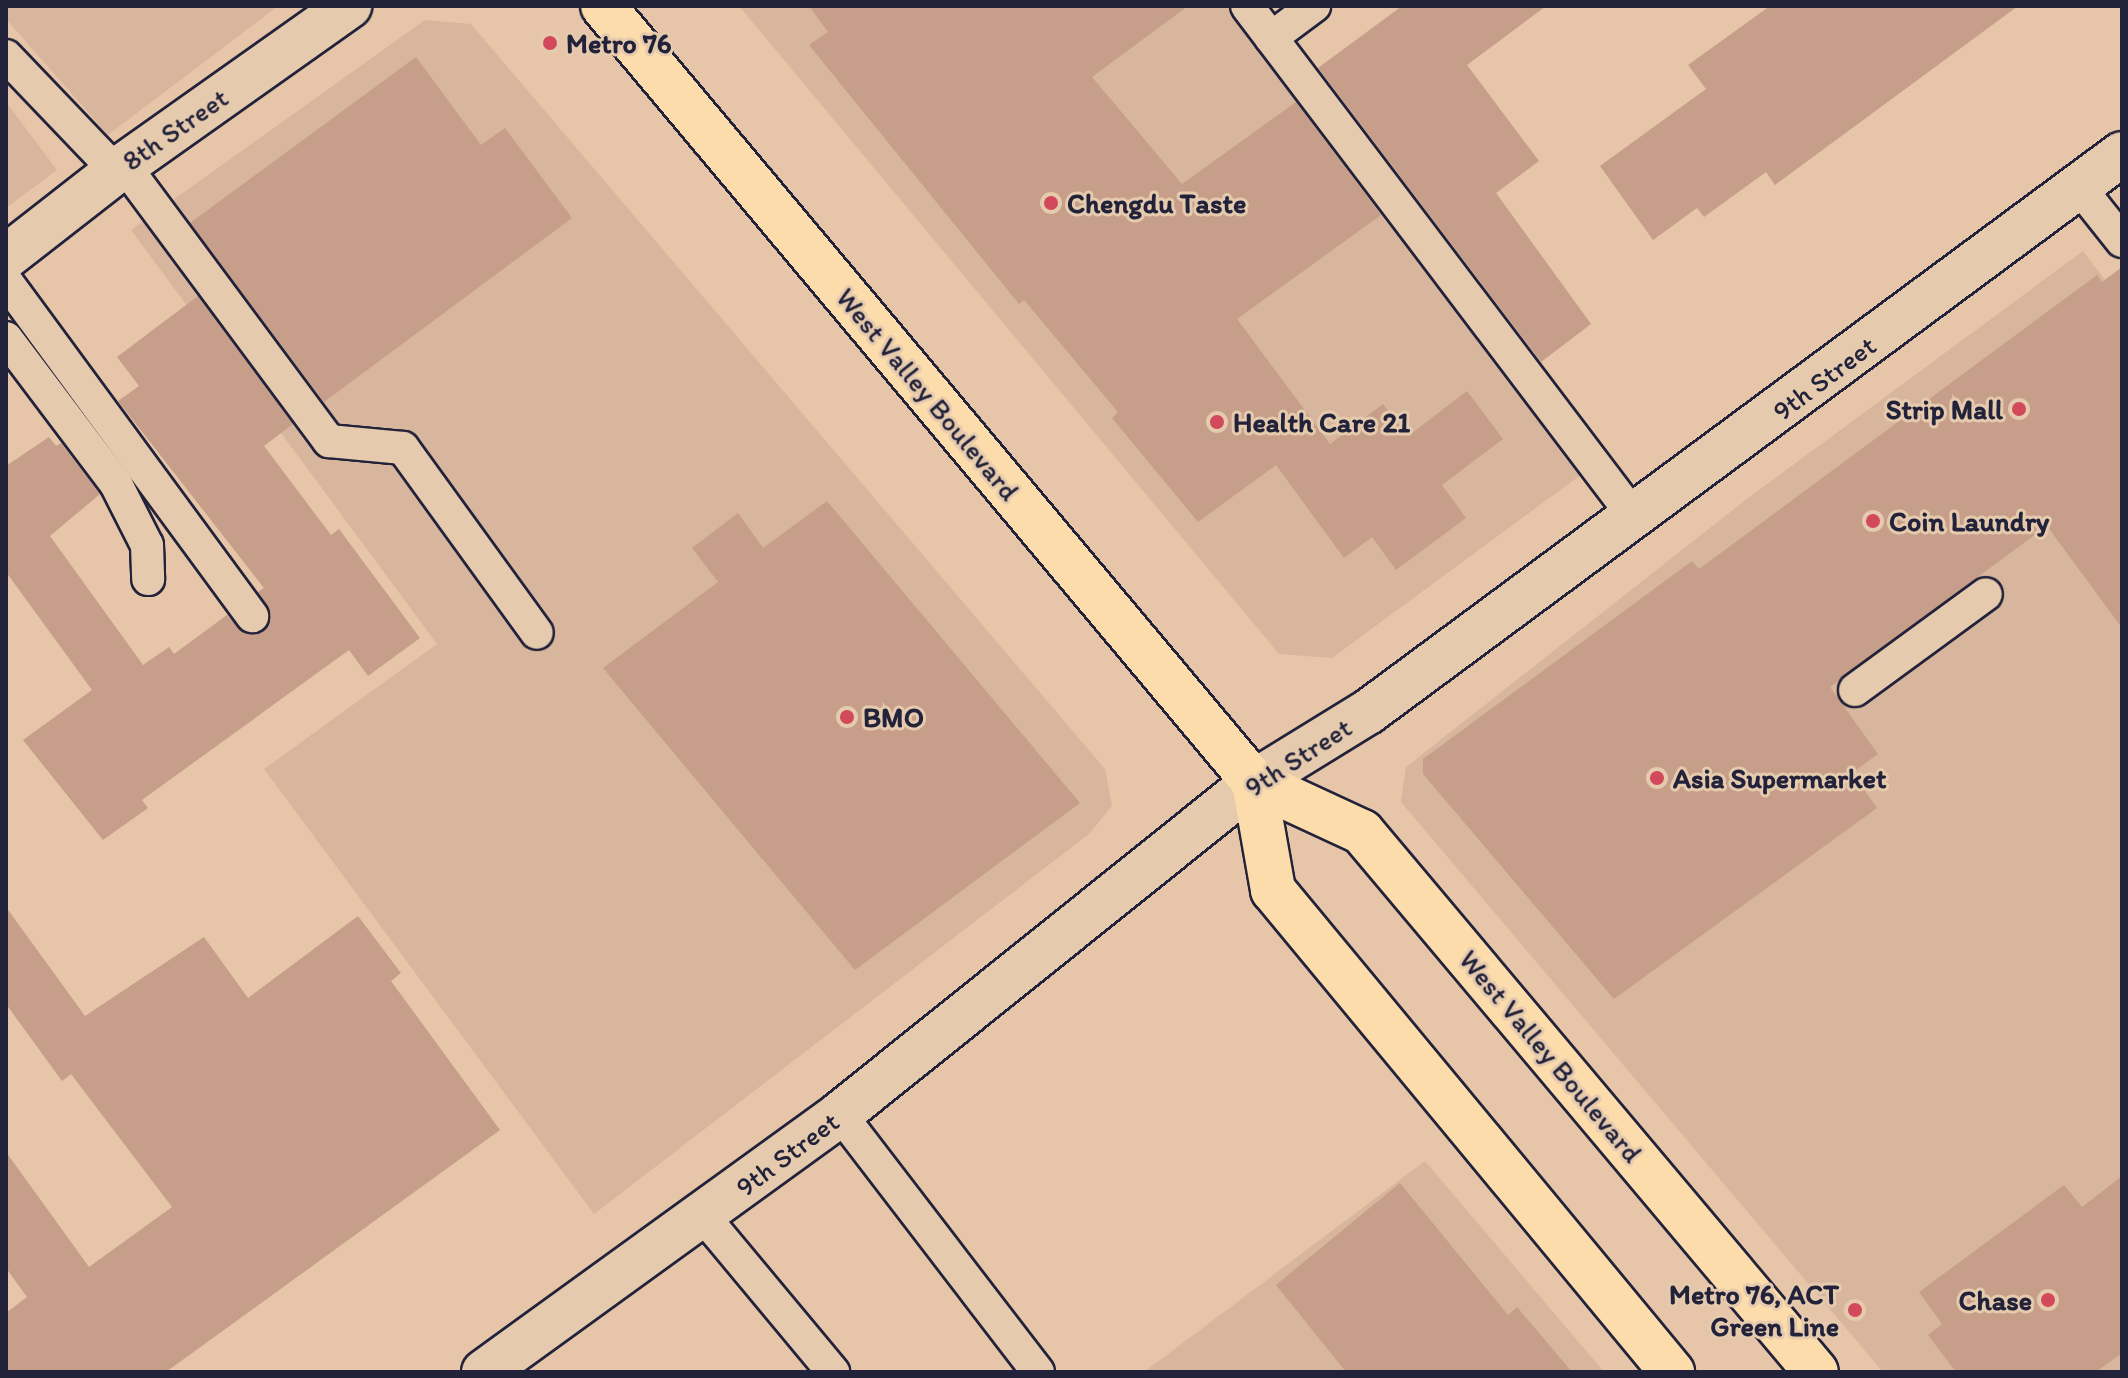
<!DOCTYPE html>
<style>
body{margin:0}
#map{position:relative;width:2128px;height:1378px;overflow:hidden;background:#e6c5a8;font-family:Itim,sans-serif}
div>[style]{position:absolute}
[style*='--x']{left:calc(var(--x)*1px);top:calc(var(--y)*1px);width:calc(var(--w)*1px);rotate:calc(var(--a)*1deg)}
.built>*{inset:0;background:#d8b69d}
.building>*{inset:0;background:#c69e8a}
.roads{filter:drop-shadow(2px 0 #22223b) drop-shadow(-2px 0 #22223b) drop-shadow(0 2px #22223b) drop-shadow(0 -2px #22223b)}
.service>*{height:32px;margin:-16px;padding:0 16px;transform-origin:16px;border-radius:16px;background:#e5caad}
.minor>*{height:44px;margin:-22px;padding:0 22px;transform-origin:22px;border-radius:22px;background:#e5caad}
.primary>*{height:44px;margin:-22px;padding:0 22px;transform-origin:22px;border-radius:22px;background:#fddcac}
.dots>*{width:22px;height:22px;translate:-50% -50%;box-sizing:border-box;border:4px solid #e5caad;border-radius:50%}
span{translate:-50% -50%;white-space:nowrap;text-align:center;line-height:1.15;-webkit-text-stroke:6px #e5caad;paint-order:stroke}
.poi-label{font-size:28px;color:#22223b;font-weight:700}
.left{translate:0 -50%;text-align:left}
.right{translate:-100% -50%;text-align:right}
.street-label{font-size:28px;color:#22223b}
.frame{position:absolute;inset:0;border:8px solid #22223b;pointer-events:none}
</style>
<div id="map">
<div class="built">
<i style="clip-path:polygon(6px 6px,278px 6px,108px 135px,6px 19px)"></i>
<i style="clip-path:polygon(739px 6px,1233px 6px,1582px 474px,1332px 658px,1279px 654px)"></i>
<i style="clip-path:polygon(425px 20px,471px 24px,1105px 769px,1112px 806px,1089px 834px,594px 1214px,264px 769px,437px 644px,131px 230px)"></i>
<i style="clip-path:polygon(6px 102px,57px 170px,6px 208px)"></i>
<i style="clip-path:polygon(2083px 251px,2122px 303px,2122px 1372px,1883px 1372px,1401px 802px,1406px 767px,1748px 498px)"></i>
<i style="clip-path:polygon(1425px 1161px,1604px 1372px,1144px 1372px)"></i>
</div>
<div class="building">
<i style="clip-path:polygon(809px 6px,1188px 6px,1092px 77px,1182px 184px,1296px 102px,1381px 215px,1237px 319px,1330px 444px,1383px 404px,1408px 436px,1467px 391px,1503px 439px,1442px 485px,1466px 518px,1396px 570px,1372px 537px,1344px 558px,1276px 465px,1198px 522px,1112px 418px,1118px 412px,1024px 300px,1019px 304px,809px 45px,828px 32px)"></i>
<i style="clip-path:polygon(1402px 6px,1546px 6px,1467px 65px,1539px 161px,1496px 193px,1591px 324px,1541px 362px,1318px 68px)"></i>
<i style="clip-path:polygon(1770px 6px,2018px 6px,1775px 185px,1766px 172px,1704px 217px,1697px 208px,1653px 240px,1600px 166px,1706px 89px,1688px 65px)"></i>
<i style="clip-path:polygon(416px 57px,481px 145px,505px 128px,572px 218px,324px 402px,190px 223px)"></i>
<i style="clip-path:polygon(2122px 267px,2122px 628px,2047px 526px,1975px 579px,1830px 687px,1878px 754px,1852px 773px,1877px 808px,1614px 999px,1423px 774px,1423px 759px,1692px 561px,1699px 569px,2097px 275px,2102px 282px)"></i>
<i style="clip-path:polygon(198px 296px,293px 424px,264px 446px,331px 535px,339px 529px,420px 638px,368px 676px,349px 650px,142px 800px,148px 808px,103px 840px,23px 740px,92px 690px,6px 572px,6px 466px,49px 437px,56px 446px,61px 443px,100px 494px,50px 536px,143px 665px,169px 647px,174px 654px,227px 615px,244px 633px,264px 631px,271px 615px,258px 592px,264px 588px,118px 401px,139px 386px,117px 357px)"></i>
<i style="clip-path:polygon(827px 501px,1080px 803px,855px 970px,603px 668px,718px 582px,692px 548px,738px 513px,763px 548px)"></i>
<i style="clip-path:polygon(6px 907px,85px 1016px,204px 937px,248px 998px,358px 916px,401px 973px,391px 981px,500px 1130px,166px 1372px,6px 1372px,6px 1313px,27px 1297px,6px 1268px,6px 1152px,89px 1267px,172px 1207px,71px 1074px,62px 1081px,6px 1004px)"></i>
<i style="clip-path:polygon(2122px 1176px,2122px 1353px,2096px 1372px,1956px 1372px,1928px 1335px,1942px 1324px,1919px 1292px,2064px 1185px,2082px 1207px)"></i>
<i style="clip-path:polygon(1400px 1183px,1508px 1315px,1517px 1307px,1572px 1372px,1346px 1372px,1276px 1285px)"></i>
</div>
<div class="roads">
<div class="service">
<i style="--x:1247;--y:6;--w:642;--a:52.84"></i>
<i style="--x:1271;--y:38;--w:54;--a:-36.7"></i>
<i style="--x:6;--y:56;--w:159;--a:46.3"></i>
<i style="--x:124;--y:165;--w:344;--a:53.4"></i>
<i style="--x:329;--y:441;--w:74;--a:5.4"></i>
<i style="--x:403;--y:448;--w:228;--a:54.1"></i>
<i style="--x:2079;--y:187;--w:69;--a:51.5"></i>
<i style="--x:6;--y:281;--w:416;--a:53.7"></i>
<i style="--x:6;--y:338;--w:183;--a:53"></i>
<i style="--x:116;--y:484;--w:68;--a:63.1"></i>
<i style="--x:147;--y:545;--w:34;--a:88"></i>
<i style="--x:1855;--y:690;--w:162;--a:-36.2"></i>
<i style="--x:840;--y:1114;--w:325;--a:52.5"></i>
<i style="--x:704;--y:1217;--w:202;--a:50.2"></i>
</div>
<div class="minor">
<i style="--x:6;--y:257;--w:140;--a:-38"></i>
<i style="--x:116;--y:171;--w:286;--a:-35.3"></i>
<i style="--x:484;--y:1372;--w:440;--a:-35.9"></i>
<i style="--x:840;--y:1114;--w:531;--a:-38.73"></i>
<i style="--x:1254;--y:782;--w:134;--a:-31.6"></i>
<i style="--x:1368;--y:712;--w:938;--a:-36.5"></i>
</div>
<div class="primary">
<i style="--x:603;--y:6;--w:1013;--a:50.01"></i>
<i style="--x:1254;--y:782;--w:119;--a:24.8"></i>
<i style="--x:1362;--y:832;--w:705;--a:49.94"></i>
<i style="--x:1254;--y:782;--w:110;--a:80"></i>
<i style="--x:1273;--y:890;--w:626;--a:50.38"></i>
</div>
</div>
<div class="dots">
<i style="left:550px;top:43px;background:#d1495b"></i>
<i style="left:1051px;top:203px;background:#d1495b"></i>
<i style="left:2019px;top:409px;background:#d1495b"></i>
<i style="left:1217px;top:422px;background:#d1495b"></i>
<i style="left:1873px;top:521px;background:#d1495b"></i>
<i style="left:847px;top:717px;background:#d1495b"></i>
<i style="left:1657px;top:778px;background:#d1495b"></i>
<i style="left:2048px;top:1300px;background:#d1495b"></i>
<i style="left:1855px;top:1310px;background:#d1495b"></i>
</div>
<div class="poi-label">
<span class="left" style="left:566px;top:43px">Metro 76</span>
<span class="left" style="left:1067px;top:203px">Chengdu Taste</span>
<span class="right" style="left:2003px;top:409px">Strip Mall</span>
<span class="left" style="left:1233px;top:422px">Health Care 21</span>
<span class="left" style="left:1889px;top:521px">Coin Laundry</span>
<span class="left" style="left:863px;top:717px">BMO</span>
<span class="left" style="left:1673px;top:778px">Asia Supermarket</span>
<span class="right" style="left:1839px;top:1310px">Metro 76, ACT<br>Green Line</span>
<span class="right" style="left:2032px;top:1300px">Chase</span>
</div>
<div class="street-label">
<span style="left:175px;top:129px;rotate:-35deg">8th Street</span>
<span style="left:1824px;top:378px;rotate:-37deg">9th Street</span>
<span style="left:928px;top:394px;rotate:50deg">West Valley Boulevard</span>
<span style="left:1298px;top:757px;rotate:-33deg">9th Street</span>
<span style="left:1551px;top:1056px;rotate:50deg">West Valley Boulevard</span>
<span style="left:787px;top:1154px;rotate:-37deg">9th Street</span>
</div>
<div class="frame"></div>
</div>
